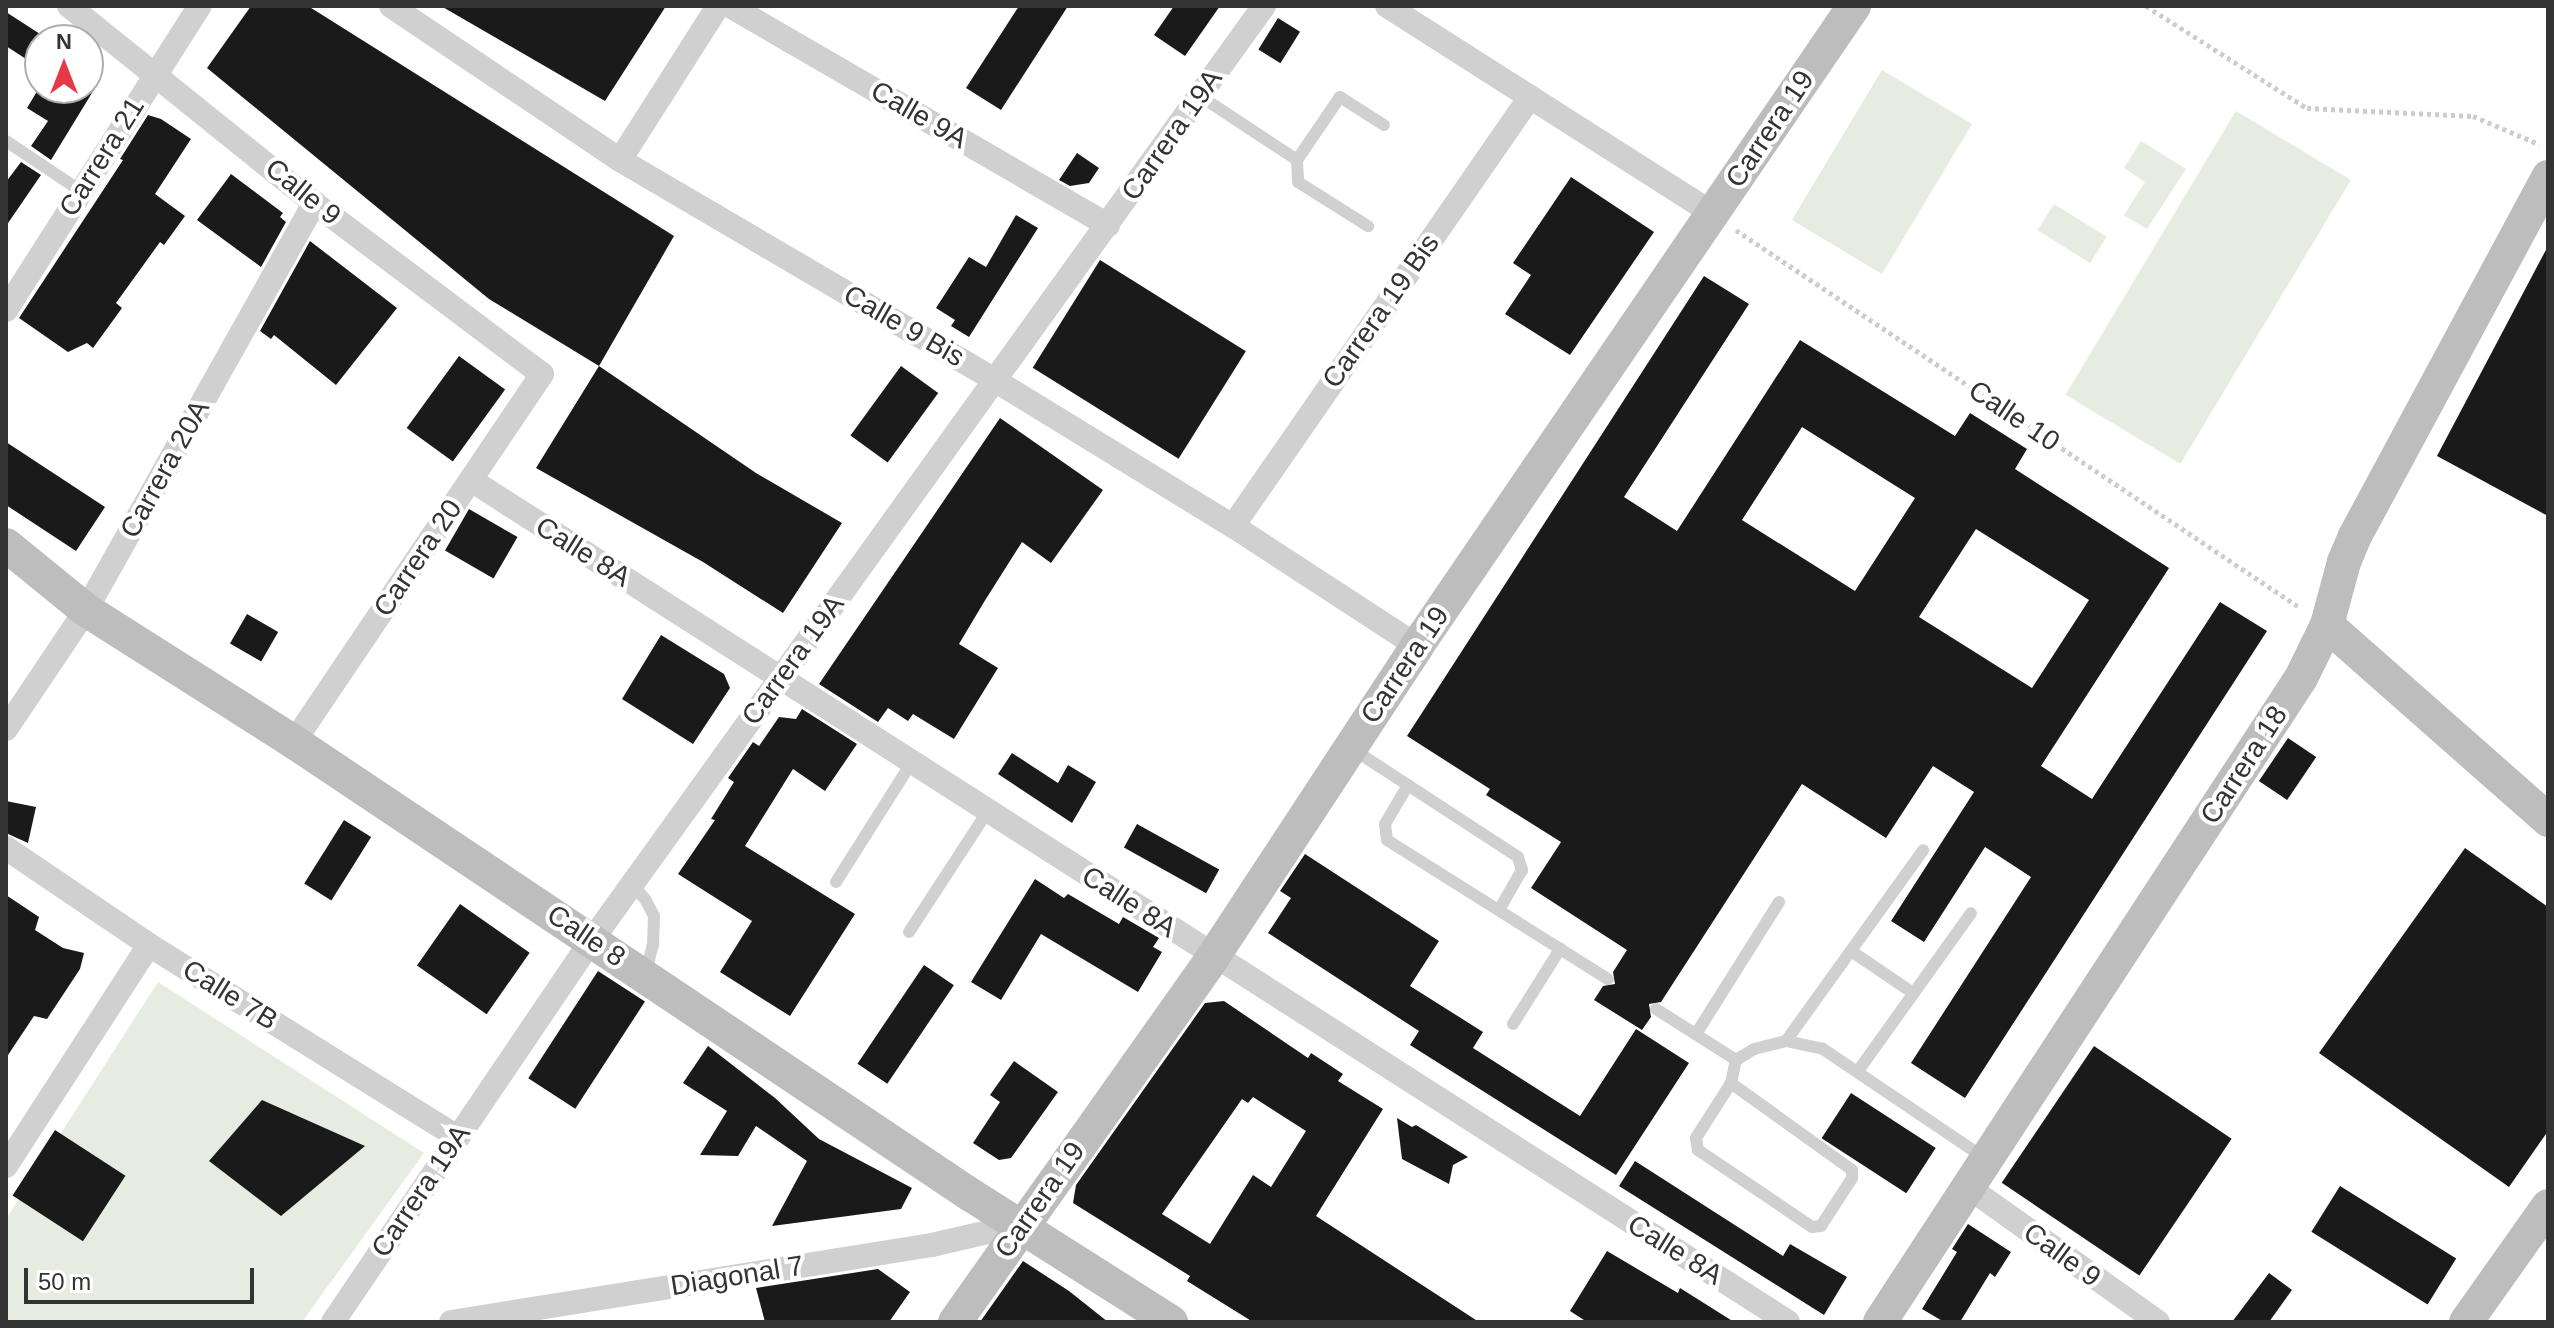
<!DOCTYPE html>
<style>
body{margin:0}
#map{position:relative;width:2554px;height:1328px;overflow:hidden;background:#fff;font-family:Arial,sans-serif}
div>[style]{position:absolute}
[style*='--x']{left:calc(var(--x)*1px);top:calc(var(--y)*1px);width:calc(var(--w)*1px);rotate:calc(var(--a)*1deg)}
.green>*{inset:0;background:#e6ecdf;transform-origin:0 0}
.building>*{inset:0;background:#1a1a1a;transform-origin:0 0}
.path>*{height:5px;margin-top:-2.5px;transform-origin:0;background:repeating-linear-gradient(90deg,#cdcdcd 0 4px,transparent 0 8px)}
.lane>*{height:12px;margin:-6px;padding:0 6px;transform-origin:6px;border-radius:6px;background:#d0d0d0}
.street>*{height:24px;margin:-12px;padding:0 12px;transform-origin:12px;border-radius:12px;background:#d0d0d0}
.secondary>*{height:34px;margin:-17px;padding:0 17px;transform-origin:17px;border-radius:17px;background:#bdbdbd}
span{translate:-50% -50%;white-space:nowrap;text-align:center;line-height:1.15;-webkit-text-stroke:8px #fff;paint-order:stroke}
.street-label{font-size:28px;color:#333}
.frame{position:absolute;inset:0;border:8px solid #333;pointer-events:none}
.north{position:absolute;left:24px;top:24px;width:80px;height:80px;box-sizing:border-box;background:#fff;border:2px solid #adadad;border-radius:50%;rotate:0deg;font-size:22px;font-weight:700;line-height:32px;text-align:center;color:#333}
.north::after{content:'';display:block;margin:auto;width:28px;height:36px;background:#e63946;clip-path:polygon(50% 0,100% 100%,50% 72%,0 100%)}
.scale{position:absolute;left:24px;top:1268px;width:230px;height:36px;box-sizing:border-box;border:4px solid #333;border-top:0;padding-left:10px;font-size:24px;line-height:28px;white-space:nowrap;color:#333;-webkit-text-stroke:6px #fff;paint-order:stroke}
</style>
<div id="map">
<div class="green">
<i style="left:1882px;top:70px;width:105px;height:175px;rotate:31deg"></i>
<i style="left:2236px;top:111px;width:134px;height:331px;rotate:31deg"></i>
<i style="clip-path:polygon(2141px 141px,2186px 169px,2147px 229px,2124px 215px,2145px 182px,2124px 168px)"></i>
<i style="left:2054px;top:204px;width:62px;height:31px;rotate:32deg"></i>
<i style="clip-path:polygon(158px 982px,424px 1153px,302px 1322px,6px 1322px,6px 1219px)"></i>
</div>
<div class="building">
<i style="clip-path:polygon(251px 6px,308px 6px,674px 236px,599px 366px,489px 299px,207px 68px)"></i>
<i style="clip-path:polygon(441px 6px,666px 6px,605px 101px)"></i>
<i style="clip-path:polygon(1019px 6px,1068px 6px,1001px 110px,966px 88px)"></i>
<i style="clip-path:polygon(1174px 6px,1220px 6px,1185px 56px,1154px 35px)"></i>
<i style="clip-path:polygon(6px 12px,40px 34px,40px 68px,6px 46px)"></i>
<i style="left:1278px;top:18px;width:26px;height:37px;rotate:32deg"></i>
<i style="clip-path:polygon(39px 88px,95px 88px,51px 160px,31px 146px,48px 121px,27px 108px)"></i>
<i style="clip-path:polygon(148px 115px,161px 119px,191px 139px,155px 194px,185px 216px,164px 245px,160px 242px,116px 303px,122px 308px,93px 348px,87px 343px,68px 352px,19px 318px,123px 160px,120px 159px)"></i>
<i style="clip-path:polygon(1077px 153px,1099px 168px,1089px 183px,1070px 186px,1059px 180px)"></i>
<i style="clip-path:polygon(21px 162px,41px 175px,6px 226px,6px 182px)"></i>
<i style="clip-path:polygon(231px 174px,283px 213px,280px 217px,286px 222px,261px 267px,197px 220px)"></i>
<i style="clip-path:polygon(1571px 177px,1654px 232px,1570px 355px,1505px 314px,1531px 275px,1513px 263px)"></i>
<i style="clip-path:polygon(1016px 215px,1038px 228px,969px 337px,951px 326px,955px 320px,936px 308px,969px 257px,986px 267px)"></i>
<i style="clip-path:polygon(310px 241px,397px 308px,336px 385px,274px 335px,271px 339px,260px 331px)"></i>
<i style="clip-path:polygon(2548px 246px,2548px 516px,2437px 456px)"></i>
<i style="left:1100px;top:260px;width:172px;height:127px;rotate:32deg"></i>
<i style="clip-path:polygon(evenodd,1704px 276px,1749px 304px,1624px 497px,1677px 531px,1800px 340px,1955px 436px,1970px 413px,2027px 449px,2015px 469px,2169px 568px,2041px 766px,2092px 799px,2220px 602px,2267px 631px,1965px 1098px,1911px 1063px,2031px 877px,1985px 847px,1924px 942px,1891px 921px,1974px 792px,1933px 766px,1886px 838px,1802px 784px,1661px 1002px,1649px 1004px,1651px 1017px,1642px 1030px,1594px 1000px,1603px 986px,1615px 984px,1613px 972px,1627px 950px,1531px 888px,1561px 842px,1486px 795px,1490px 789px,1407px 736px,1704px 276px,1802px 427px,1915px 498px,1855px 591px,1742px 520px,1802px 427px,1704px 276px,1976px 529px,2089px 600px,2032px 688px,1919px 617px,1976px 529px)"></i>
<i style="left:459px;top:356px;width:57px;height:89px;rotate:36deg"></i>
<i style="clip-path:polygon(599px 366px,756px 473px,842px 523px,783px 613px,703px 562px,536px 468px)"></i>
<i style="left:901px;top:366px;width:46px;height:86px;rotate:36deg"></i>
<i style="clip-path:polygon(1000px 418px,1103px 490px,1051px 563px,1022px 542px,984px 602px,959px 644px,998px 668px,954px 739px,913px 714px,908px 721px,888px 708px,878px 722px,819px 684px)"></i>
<i style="clip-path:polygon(6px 442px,105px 507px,76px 551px,6px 505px)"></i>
<i style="left:469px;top:509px;width:56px;height:48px;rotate:30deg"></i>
<i style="left:247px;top:614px;width:36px;height:34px;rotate:30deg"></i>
<i style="clip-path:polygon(661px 635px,724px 674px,730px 688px,693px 744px,622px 699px)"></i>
<i style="clip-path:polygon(802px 709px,857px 744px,825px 791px,793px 769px,745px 846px,855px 914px,790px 1016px,720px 972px,752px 921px,678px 874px,715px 820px,711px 819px,734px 782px,728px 778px,753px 742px,759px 746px,779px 717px,796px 719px)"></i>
<i style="left:2288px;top:738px;width:34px;height:52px;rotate:34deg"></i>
<i style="clip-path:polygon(1012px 753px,1058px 783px,1068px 765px,1096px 782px,1072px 823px,998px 774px)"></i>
<i style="clip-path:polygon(6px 801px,36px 807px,28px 843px,6px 833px)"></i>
<i style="left:344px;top:820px;width:32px;height:75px;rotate:32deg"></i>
<i style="left:1137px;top:824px;width:94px;height:27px;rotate:29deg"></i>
<i style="clip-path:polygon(2465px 848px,2548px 907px,2548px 1131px,2509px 1187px,2319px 1053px)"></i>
<i style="clip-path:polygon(1305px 854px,1439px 941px,1410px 986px,1483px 1032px,1473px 1048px,1580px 1116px,1636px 1029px,1689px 1063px,1616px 1175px,1410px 1045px,1419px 1031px,1268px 933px,1291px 898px,1280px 891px)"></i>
<i style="clip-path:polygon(1035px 879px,1064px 898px,1068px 894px,1119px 924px,1123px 917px,1159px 938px,1153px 947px,1162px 952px,1138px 992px,1041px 934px,1001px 1000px,971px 982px)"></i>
<i style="clip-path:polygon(6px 895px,39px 917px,35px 930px,63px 948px,84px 953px,80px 969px,47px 1019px,34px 1016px,6px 1058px)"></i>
<i style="left:460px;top:904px;width:85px;height:75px;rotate:35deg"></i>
<i style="left:924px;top:965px;width:36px;height:119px;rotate:34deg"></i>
<i style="left:598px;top:971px;width:56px;height:128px;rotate:33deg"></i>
<i style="clip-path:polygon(evenodd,1224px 1001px,1308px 1058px,1311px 1053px,1343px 1074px,1338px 1081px,1383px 1109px,1316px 1216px,1479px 1322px,1253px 1322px,1187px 1281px,1190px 1276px,1073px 1203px,1076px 1185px,1205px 1003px,1224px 1001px,1253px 1097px,1306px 1131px,1271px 1187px,1253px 1175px,1210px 1244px,1162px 1214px,1242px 1099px,1248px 1103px,1253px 1097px)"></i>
<i style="clip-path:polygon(708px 1046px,775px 1098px,819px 1139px,912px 1188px,901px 1209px,772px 1226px,807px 1161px,756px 1126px,738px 1156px,700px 1155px,727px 1111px,683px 1083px)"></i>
<i style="left:2094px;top:1046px;width:166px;height:165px;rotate:34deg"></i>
<i style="clip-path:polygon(1014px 1061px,1058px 1092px,1011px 1158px,999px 1160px,973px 1143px,1000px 1102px,990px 1095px)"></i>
<i style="left:1851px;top:1093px;width:101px;height:54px;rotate:33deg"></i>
<i style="clip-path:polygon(262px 1100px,365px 1146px,281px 1216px,209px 1161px)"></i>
<i style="clip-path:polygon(1397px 1118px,1412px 1127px,1416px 1125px,1468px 1157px,1453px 1165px,1449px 1184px,1402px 1159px)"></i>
<i style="left:55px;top:1130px;width:84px;height:78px;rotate:33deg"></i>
<i style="clip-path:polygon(1635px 1161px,1783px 1256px,1790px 1244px,1847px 1277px,1824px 1315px,1619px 1186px)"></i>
<i style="left:2340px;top:1186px;width:137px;height:54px;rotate:32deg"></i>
<i style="clip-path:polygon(1968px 1224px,2011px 1252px,1995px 1277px,1990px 1273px,1960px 1322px,1944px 1322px,1922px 1309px,1957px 1252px,1952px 1249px)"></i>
<i style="clip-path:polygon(1607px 1251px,1678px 1293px,1680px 1288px,1734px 1322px,1587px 1322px,1570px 1311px)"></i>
<i style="clip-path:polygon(1023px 1261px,1069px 1291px,1108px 1322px,980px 1322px)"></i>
<i style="clip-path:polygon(878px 1269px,910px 1292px,889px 1322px,765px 1322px,756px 1288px)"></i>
<i style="clip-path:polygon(2269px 1273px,2292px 1290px,2269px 1322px,2232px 1322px)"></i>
</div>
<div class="path">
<i style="--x:2146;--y:6;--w:191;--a:32.4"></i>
<i style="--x:2307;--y:108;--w:166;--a:2.8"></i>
<i style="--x:2473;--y:116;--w:72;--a:23"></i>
<i style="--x:1736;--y:230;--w:678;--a:33.81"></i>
</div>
<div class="lane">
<i style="--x:1200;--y:96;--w:116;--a:33.4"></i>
<i style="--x:1297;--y:160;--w:76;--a:-55.7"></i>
<i style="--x:1340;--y:97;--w:52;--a:32.5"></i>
<i style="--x:6;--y:141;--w:90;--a:33.7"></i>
<i style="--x:1297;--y:160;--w:22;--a:87"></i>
<i style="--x:1298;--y:182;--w:83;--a:32.2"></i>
<i style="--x:1351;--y:748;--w:199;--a:33.1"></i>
<i style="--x:1518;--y:857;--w:14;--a:73"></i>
<i style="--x:1522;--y:870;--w:46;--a:119.9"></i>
<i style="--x:1408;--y:785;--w:45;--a:120.5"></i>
<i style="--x:1385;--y:824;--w:16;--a:83"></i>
<i style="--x:1387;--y:840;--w:261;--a:32.2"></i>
<i style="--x:836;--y:882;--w:142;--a:-57.7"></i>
<i style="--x:632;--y:884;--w:20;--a:49"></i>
<i style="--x:645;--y:899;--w:19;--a:62"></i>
<i style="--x:654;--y:916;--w:28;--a:92"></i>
<i style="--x:653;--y:944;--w:29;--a:104"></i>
<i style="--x:909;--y:932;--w:145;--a:-56.9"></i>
<i style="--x:1851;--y:951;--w:75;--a:34.1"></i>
<i style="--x:1656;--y:1009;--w:95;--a:32.5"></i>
<i style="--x:1736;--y:1060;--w:21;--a:-31"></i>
<i style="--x:1754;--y:1049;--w:33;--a:-14"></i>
<i style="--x:1786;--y:1041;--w:38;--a:12"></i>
<i style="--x:1823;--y:1049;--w:193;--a:34"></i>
<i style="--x:1513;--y:1024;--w:89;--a:-57.9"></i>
<i style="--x:1696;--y:1034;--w:156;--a:-57.8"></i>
<i style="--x:1786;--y:1041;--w:235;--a:-54.3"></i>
<i style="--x:1858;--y:1071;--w:194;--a:-54.4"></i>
<i style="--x:1731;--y:1083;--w:65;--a:122.5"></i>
<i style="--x:1696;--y:1138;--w:12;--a:81"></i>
<i style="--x:1698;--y:1150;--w:138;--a:34"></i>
<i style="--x:1812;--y:1227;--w:9;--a:-6"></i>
<i style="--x:1821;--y:1226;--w:57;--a:-57.1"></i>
<i style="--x:1852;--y:1178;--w:8;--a:-90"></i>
<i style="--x:1852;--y:1170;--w:149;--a:-144.3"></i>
<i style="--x:1731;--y:1083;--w:24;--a:-78"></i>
</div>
<div class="street">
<i style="--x:69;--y:6;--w:314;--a:38.8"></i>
<i style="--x:314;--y:203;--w:285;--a:36.9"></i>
<i style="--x:542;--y:374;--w:444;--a:124"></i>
<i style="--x:391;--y:6;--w:276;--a:33.9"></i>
<i style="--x:620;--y:160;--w:436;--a:30.4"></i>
<i style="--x:996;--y:381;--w:278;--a:31.5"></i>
<i style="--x:1233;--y:526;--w:220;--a:33.1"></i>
<i style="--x:730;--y:6;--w:437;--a:30.1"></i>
<i style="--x:1387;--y:6;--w:387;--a:32.5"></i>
<i style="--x:620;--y:160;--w:183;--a:-57.5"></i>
<i style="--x:6;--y:310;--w:361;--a:-57.5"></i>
<i style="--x:471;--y:480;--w:1563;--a:32.59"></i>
<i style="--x:1233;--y:526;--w:522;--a:-55.3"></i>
<i style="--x:6;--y:729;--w:143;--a:-56.1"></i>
<i style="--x:86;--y:610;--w:467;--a:-60.7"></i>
<i style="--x:6;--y:848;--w:173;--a:34.1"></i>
<i style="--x:149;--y:945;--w:364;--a:31.9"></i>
<i style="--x:6;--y:1166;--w:263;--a:-57.1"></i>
<i style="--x:1968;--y:1187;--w:233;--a:35.4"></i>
<i style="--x:333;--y:1322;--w:462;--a:-55.9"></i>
<i style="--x:592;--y:940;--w:1151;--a:-54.27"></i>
<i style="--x:451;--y:1322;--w:487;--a:-9.1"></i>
<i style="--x:932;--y:1245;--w:92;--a:-13.1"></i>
</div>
<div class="secondary">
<i style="--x:6;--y:545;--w:103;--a:39.1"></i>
<i style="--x:86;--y:610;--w:246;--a:32.4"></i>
<i style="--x:294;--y:742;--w:815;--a:33.79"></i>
<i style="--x:971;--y:1195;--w:237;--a:32.4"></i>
<i style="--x:2327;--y:625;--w:295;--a:41.4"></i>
<i style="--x:955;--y:1322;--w:447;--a:-54.7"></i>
<i style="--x:1213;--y:957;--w:372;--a:-56.7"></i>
<i style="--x:1417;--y:646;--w:775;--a:-55.67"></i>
<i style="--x:1880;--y:1322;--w:769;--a:-56.83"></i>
<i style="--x:2301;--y:678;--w:59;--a:-63.9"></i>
<i style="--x:2327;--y:625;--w:65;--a:-74.9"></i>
<i style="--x:2344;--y:562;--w:28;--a:-67"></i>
<i style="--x:2355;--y:536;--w:408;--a:-61.7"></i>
<i style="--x:2466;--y:1322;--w:142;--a:-54.7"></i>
</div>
<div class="street-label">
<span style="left:919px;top:115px;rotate:30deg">Calle 9A</span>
<span style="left:1770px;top:129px;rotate:-56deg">Carrera 19</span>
<span style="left:1172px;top:135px;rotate:-55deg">Carrera 19A</span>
<span style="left:102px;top:157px;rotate:-58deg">Carrera 21</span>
<span style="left:303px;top:192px;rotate:39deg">Calle 9</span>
<span style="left:1381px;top:311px;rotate:-55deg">Carrera 19 Bis</span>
<span style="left:904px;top:326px;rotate:30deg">Calle 9 Bis</span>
<span style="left:2014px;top:416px;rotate:34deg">Calle 10</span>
<span style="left:165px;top:469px;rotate:-61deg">Carrera 20A</span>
<span style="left:583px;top:552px;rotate:32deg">Calle 8A</span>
<span style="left:418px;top:558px;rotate:-56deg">Carrera 20</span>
<span style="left:793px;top:660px;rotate:-54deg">Carrera 19A</span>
<span style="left:1405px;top:665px;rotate:-56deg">Carrera 19</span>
<span style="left:2244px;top:765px;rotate:-57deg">Carrera 18</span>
<span style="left:1129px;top:902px;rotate:33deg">Calle 8A</span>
<span style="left:586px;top:936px;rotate:34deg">Calle 8</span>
<span style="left:230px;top:995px;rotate:32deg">Calle 7B</span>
<span style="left:421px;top:1191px;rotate:-56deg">Carrera 19A</span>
<span style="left:1040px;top:1200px;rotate:-55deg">Carrera 19</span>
<span style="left:1675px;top:1250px;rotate:32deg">Calle 8A</span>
<span style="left:2062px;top:1255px;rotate:36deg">Calle 9</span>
<span style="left:737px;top:1276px;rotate:-9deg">Diagonal 7</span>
</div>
<div class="frame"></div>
<div class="north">N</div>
<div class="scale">50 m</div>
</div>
